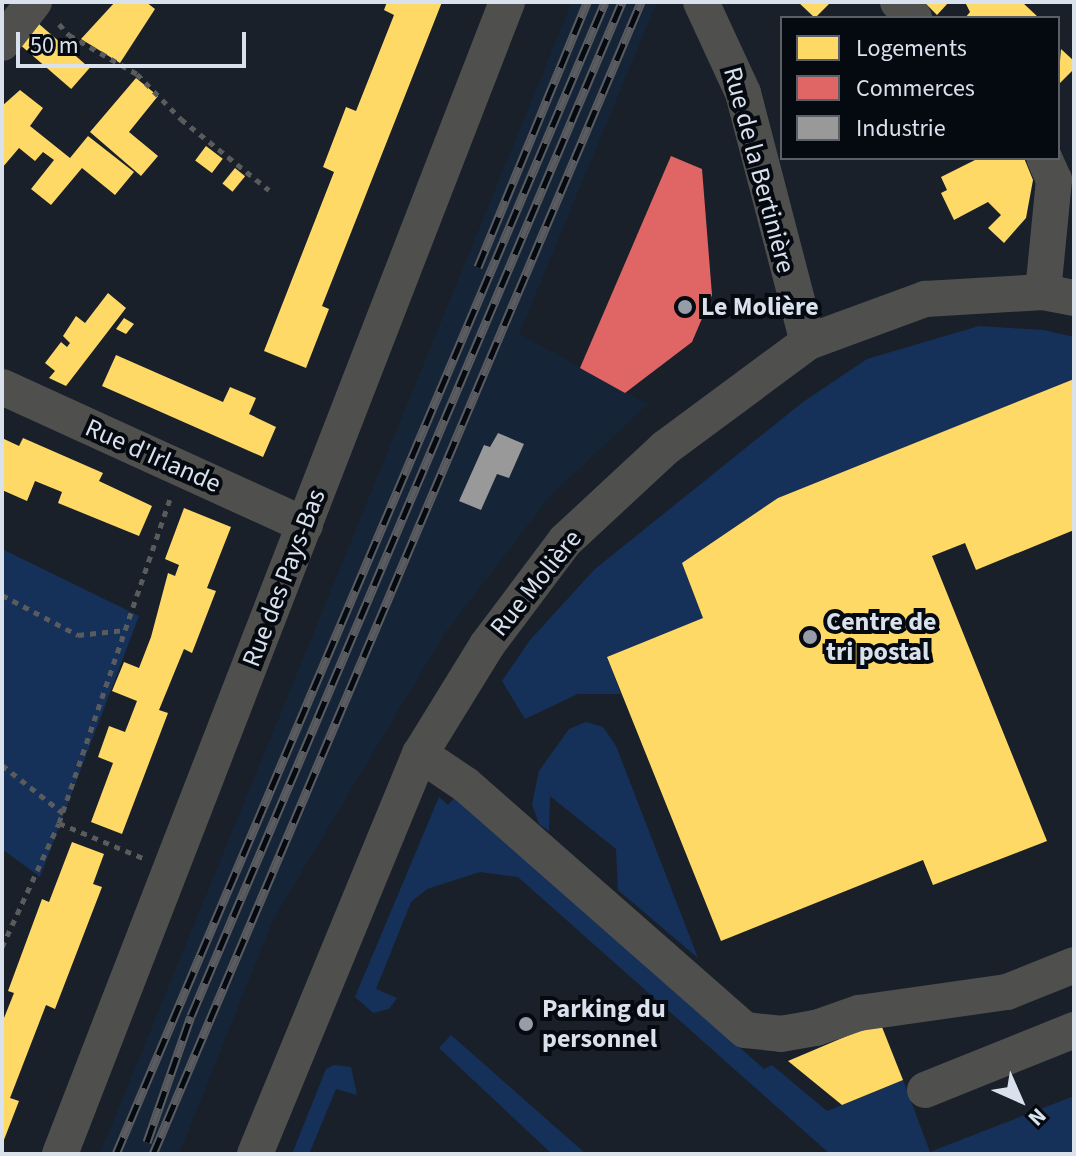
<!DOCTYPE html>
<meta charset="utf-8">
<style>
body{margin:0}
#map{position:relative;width:1076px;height:1156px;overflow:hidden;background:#192029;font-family:"Source Sans 3",sans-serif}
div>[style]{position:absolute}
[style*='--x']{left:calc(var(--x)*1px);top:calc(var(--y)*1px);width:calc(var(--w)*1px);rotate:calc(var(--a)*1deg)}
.built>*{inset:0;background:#162438}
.green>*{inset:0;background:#163159}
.homes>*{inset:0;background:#ffd966;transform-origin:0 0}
.shops>*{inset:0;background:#e06666}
.industry>*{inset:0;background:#999}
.path>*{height:5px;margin-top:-2.5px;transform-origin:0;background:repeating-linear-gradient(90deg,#5a5b5c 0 6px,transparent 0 12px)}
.minor>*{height:36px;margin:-18px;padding:0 18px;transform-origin:18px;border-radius:18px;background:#4f504e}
.rail>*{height:9px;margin-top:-4.5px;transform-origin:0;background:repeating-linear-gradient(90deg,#050910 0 18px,#5a5c5f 0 36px);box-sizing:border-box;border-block:2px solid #5a5c5f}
.dots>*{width:22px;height:22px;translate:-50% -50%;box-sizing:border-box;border:4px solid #050910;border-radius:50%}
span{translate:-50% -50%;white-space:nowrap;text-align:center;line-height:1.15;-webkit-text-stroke:8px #050910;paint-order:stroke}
.street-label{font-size:26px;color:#d9e1ec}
.poi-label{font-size:26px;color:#d9e1ec;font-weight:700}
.left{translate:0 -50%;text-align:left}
.frame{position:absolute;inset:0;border:4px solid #d9e1ec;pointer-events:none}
.legend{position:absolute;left:780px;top:16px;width:280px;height:144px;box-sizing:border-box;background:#050910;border:2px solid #5a5f68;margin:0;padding:10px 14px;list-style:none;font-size:24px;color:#d9e1ec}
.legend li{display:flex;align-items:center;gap:16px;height:40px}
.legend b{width:40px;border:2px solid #5a5f68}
.north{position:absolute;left:980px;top:1060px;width:80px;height:80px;-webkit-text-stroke:6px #050910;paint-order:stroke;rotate:135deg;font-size:22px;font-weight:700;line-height:32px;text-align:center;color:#d9e1ec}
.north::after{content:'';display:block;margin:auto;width:28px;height:36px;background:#d9e1ec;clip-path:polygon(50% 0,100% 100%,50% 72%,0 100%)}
.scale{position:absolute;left:16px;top:32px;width:230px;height:36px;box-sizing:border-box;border:4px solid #d9e1ec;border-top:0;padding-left:10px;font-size:24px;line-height:28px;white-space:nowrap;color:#d9e1ec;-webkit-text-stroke:6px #050910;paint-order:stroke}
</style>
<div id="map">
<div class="built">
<i style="clip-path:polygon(572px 2px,657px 2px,519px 334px,648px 404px,550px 496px,445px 633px,273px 920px,179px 1154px,100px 1154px)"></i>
</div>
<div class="green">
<i style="clip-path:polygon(979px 326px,1044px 330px,1074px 337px,1074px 379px,778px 498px,682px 563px,703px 618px,607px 657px,621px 694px,578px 694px,525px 719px,502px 681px,530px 640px,595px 569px,803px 402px,867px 359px)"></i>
<i style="clip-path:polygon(2px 549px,139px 616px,40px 877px,2px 849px)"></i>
<i style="clip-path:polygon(586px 722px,603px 727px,616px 746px,698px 958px,618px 890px,616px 849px,550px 796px,549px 831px,539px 824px,532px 804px,539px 771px,569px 729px)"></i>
<i style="clip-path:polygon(456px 796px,764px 1069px,772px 1065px,827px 1111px,903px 1080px,930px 1152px,1074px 1096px,1074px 1154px,830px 1154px,518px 877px,480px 872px,427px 889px,411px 902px,376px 989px,397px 998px,389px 1009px,373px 1013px,355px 997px,439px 797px,448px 805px)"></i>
<i style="clip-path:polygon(451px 1035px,586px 1154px,552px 1154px,439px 1048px)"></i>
<i style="clip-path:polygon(334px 1065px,351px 1067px,357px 1095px,336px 1089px,309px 1154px,292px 1154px,326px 1069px)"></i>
</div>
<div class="homes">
<i style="clip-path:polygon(115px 2px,146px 2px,155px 9px,120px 63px,81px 39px)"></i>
<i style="clip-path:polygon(387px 2px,442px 2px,322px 306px,329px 309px,306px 368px,264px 351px,334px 172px,323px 167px,346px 107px,356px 111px,394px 15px,384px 10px)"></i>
<i style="clip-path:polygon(798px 2px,831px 2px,815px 18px)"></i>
<i style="clip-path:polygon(924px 2px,949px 2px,937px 15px)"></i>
<i style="clip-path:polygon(965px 2px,1022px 2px,1039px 18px,965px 18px,970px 12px)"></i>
<i style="left:39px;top:24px;width:67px;height:28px;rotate:41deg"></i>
<i style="clip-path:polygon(1061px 49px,1074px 61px,1074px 69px,1058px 85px)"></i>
<i style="clip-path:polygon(136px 78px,158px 96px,129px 132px,158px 156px,141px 176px,90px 132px)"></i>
<i style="clip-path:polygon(20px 90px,43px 108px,30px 126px,70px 158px,88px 136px,134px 172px,115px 195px,82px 168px,51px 205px,31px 189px,54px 160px,43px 152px,35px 161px,19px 148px,2px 168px,2px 106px)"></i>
<i style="left:206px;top:146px;width:21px;height:18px;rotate:37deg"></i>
<i style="clip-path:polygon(979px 158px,1024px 158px,1033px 180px,1026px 218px,1004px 243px,988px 228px,1001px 215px,988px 202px,954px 220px,941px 193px,947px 190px,941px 177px)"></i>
<i style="left:235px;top:168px;width:13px;height:20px;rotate:39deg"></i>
<i style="clip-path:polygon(108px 293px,126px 308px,66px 386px,49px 378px,55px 371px,45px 363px,61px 342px,67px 347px,70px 343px,63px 336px,76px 316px,85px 323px)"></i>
<i style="clip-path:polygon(124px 318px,134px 324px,126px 334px,116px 329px)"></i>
<i style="clip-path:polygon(116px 355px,223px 402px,230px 387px,256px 398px,249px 414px,276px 427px,263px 457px,102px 386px)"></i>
<i style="clip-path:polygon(1074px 379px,1074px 530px,976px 570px,965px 543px,932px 556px,1047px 841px,933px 885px,923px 860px,721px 941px,607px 657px,703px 618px,682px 563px,778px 498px)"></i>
<i style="clip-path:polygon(2px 438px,19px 446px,23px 438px,103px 473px,99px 481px,152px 506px,139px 536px,58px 503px,62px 492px,35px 481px,27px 501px,2px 490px)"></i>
<i style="clip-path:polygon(184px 508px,231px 527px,207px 588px,216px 591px,192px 653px,184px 649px,159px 710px,168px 713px,122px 834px,91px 822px,113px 763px,98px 757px,109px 726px,125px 732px,137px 701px,112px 691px,124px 662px,139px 668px,151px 637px,168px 573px,175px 576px,179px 565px,165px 559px)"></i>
<i style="clip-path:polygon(72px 842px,104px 854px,93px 884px,102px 887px,55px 1009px,46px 1005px,17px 1080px,10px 1098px,19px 1101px,2px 1145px,2px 1023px,14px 993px,8px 991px,42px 899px,49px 902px)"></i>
<i style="clip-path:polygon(880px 1022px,903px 1080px,842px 1105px,788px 1061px)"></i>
</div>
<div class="shops">
<i style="clip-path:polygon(671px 156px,702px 169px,712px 295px,692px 342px,625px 393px,580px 368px)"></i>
</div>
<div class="industry">
<i style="clip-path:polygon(498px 433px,524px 444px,509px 478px,497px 474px,481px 510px,459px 501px,484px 445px,490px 447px)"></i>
</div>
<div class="path">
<i style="--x:59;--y:24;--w:15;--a:48"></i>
<i style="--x:69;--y:35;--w:78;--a:29.8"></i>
<i style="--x:137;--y:74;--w:63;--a:45.6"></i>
<i style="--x:181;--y:119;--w:113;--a:38.9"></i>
<i style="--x:2;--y:595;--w:86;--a:27.8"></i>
<i style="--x:78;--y:635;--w:47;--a:-6.1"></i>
<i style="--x:2;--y:765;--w:78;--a:38.2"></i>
<i style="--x:59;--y:823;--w:91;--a:22.6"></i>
<i style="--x:2;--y:947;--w:136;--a:-65.3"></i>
<i style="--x:59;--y:823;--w:342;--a:-71.1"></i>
</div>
<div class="minor">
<i style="--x:701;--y:2;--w:100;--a:65.2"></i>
<i style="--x:743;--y:93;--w:257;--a:75.4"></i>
<i style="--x:898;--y:2;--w:23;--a:45"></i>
<i style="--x:2;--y:43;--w:52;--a:-52"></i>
<i style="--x:1043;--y:292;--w:113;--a:-84.4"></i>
<i style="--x:1054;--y:180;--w:24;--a:-114"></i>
<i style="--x:2;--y:387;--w:333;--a:24.5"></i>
<i style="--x:420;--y:754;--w:55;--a:34"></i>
<i style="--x:466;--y:785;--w:371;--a:41.3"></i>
<i style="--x:745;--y:1030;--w:36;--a:6"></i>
<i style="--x:781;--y:1034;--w:36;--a:-10"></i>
<i style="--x:816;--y:1028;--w:46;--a:-19.2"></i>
<i style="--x:859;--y:1013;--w:149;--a:-8.1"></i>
<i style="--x:1007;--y:992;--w:72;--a:-21.9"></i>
<i style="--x:925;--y:1090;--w:161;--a:-21.9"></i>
<i style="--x:60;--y:1154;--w:1236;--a:-68.79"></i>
<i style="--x:255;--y:1154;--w:433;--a:-67.6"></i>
<i style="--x:420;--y:754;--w:128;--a:-58.4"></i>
<i style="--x:487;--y:645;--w:130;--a:-53.1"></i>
<i style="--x:565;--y:541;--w:137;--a:-42.9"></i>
<i style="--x:665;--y:448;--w:178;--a:-36.5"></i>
<i style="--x:808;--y:342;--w:125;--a:-20.2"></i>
<i style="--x:925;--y:299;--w:118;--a:-3.4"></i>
<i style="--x:1043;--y:292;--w:32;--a:11"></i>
</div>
<div class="rail">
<i style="--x:478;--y:267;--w:287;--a:-67.6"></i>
<i style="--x:147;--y:1142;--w:133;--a:-70.8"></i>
<i style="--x:191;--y:1016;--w:1102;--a:-66.97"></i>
<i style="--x:116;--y:1154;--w:1251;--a:-67"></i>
<i style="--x:153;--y:1154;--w:1251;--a:-67.04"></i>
</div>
<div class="dots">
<i style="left:685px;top:307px;background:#969da8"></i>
<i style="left:810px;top:637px;background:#969da8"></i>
<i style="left:526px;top:1024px;background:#969da8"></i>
</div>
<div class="street-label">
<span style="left:759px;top:170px;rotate:75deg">Rue de la Bertinière</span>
<span style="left:153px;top:456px;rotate:24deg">Rue d'Irlande</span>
<span style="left:284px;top:578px;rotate:-69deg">Rue des Pays-Bas</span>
<span style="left:536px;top:583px;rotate:-51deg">Rue Molière</span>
</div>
<div class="poi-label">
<span class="left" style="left:701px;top:307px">Le Molière</span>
<span class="left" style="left:826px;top:637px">Centre de<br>tri postal</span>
<span class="left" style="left:542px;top:1024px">Parking du<br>personnel</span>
</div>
<div class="frame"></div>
<ul class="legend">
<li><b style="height:22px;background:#ffd966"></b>Logements</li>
<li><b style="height:22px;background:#e06666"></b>Commerces</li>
<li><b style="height:22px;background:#999"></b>Industrie</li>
</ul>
<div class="north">N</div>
<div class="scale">50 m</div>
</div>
